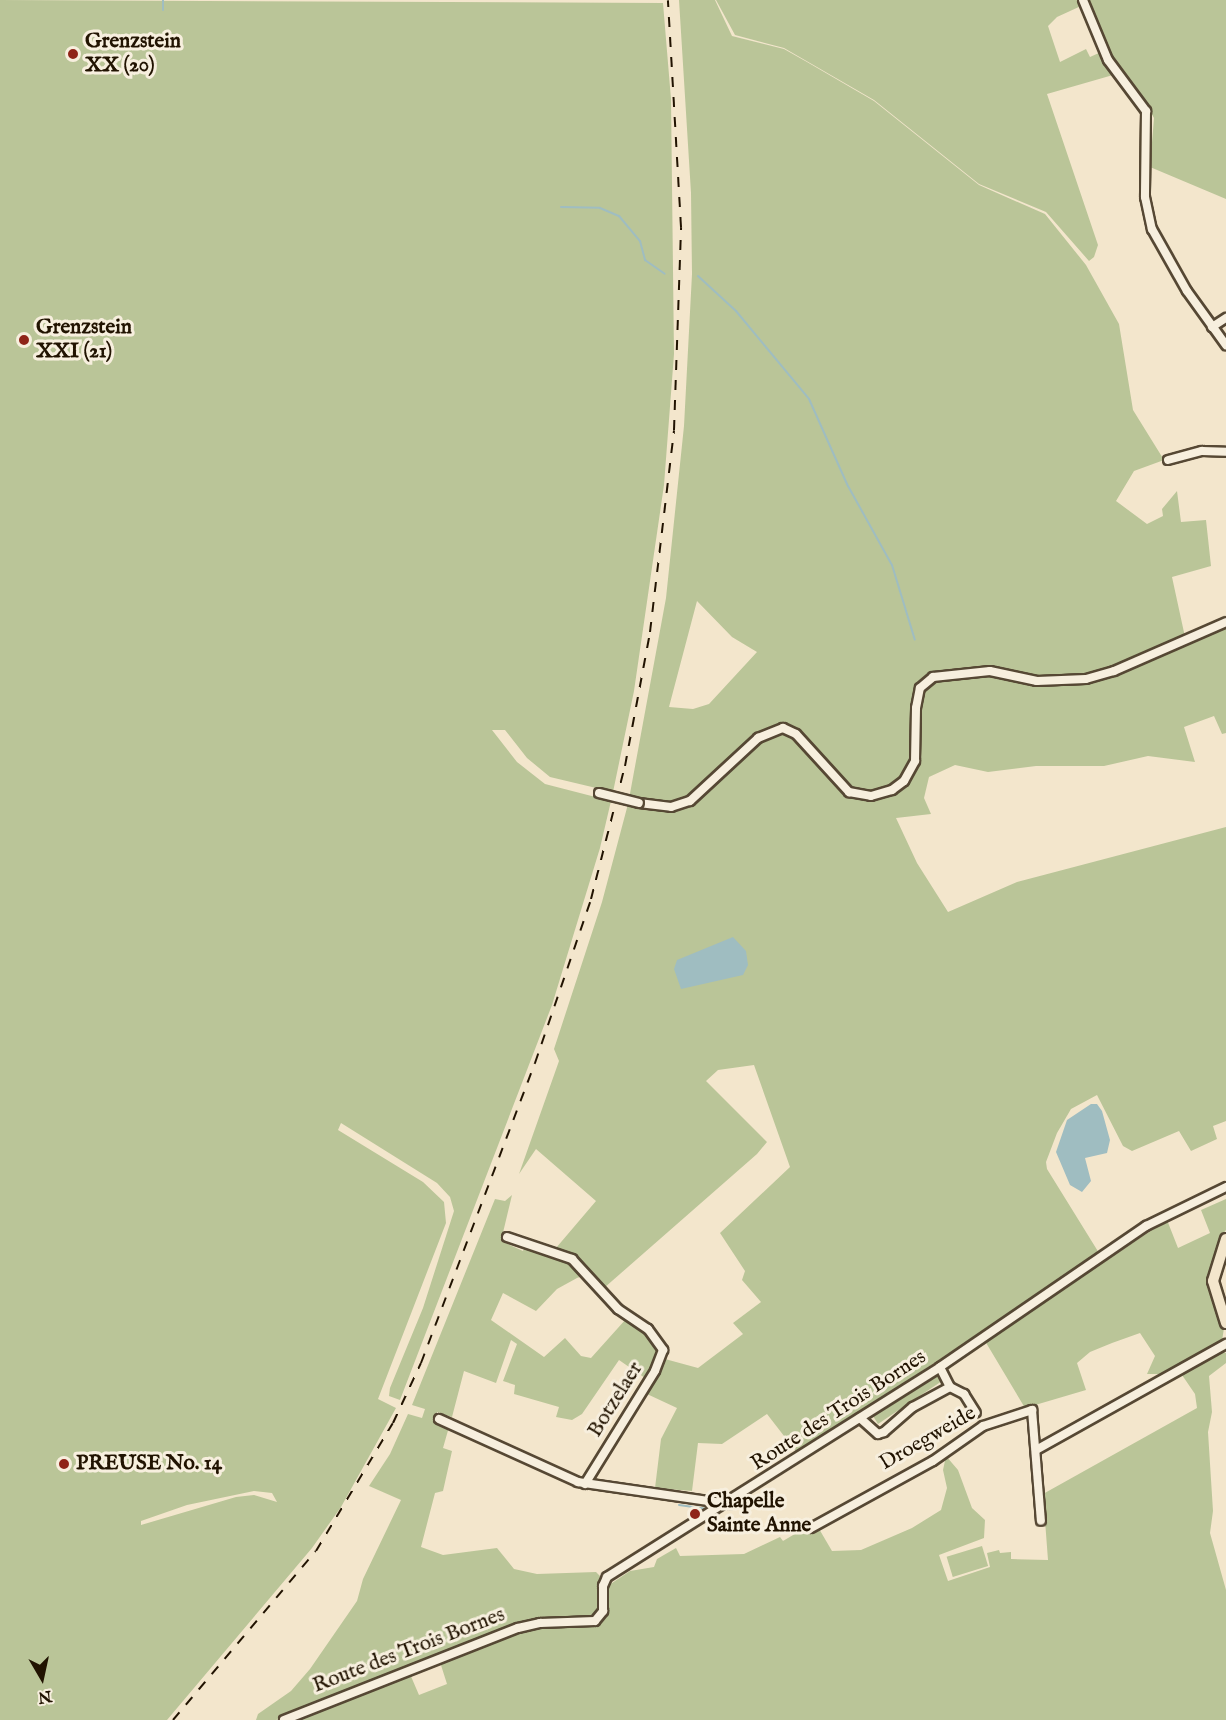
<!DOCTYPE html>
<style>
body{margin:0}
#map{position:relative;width:1226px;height:1720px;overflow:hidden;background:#f3e6cc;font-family:"IM FELL English",serif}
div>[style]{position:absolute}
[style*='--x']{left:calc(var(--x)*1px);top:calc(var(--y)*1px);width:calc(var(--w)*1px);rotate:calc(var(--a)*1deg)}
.green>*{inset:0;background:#bac598;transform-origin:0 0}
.water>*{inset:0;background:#9fbdc1}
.stream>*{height:2px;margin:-1px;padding:0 1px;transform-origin:1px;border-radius:1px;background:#9fbdc1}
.roads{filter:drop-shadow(2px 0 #564834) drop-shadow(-2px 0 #564834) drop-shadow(0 2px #564834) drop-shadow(0 -2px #564834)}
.minor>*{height:8px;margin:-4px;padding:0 4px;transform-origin:4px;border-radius:4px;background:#f7efde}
.major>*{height:10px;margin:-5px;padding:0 5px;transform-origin:5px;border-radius:5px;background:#f3e6cc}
.rail>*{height:2px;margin-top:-1px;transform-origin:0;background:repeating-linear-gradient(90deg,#211301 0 10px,transparent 0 20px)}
.bridges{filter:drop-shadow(2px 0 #564834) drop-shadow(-2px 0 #564834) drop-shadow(0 2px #564834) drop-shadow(0 -2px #564834)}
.minor-bridge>*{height:8px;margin:-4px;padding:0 4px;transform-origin:4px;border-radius:4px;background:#f7efde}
.dots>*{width:16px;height:16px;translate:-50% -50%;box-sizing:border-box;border:3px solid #f7efde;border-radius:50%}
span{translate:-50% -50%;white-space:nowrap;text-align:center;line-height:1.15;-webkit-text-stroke:6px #f7efde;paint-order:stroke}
.poi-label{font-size:21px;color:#211301;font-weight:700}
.left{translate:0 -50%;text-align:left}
.street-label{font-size:21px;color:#211301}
.north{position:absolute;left:12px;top:1648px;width:60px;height:60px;-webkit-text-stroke:4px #f7efde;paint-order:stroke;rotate:171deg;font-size:16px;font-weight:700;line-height:24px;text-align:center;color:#211301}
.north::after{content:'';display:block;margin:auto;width:21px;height:27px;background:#211301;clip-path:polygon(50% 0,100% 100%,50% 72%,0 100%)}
</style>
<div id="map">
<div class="green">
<i style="clip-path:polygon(evenodd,0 0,663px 3px,671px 99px,674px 354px,664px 485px,634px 691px,613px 792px,550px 777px,527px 758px,505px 730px,492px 730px,517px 762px,545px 784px,611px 801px,600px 848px,552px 1005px,400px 1400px,389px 1396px,390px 1388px,423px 1308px,454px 1211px,450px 1197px,437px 1183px,341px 1123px,338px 1130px,423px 1182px,444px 1202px,446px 1223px,378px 1399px,396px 1408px,341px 1507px,312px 1548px,167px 1720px,0 1720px,0 0,254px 1491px,272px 1493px,277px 1502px,254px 1495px,236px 1497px,141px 1525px,141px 1521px,187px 1505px,254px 1491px)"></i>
<i style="clip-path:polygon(evenodd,679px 0,715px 0,732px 36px,784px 49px,807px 62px,874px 101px,979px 185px,1045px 214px,1086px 265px,1119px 324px,1133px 410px,1164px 460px,1134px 471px,1116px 501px,1147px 524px,1163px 516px,1162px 509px,1177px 491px,1181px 522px,1206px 520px,1211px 566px,1172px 577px,1185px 637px,1121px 666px,1085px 677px,1037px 679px,991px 668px,928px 675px,913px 702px,913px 759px,902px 779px,871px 794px,851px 790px,797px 732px,779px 724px,762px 730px,689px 799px,671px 805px,629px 799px,666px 598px,684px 426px,692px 274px,691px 193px,679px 0,697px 601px,732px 637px,757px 652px,709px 704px,693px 709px,669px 707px,697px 601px)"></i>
<i style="clip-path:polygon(716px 0,1079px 0,1081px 6px,1057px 17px,1048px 26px,1060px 62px,1086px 49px,1090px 57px,1101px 52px,1113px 75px,1047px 94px,1098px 245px,1094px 257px,1089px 261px,1046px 212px,979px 184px,874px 100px,784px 48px,735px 35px)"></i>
<i style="clip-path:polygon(1085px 0,1226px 0,1226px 199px,1150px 167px,1154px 118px,1140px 94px,1115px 67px)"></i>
<i style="clip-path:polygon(1226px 624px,1226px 733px,1222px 734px,1214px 716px,1184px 727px,1195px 762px,1148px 756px,1104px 766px,1036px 766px,988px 772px,955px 765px,929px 777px,924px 798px,931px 814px,896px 818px,917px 863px,948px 912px,1017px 882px,1226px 827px,1226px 1121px,1213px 1126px,1217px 1139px,1191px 1151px,1179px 1131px,1132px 1151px,1123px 1146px,1097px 1095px,1071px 1109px,1057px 1133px,1046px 1162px,1047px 1169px,1099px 1253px,798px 1454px,767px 1414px,722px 1444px,698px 1443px,692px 1491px,655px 1488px,661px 1439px,677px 1408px,647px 1394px,665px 1359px,698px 1368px,743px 1334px,733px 1323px,761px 1302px,742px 1280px,745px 1271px,720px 1233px,790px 1167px,754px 1065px,718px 1070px,706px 1081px,767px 1142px,757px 1154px,604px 1288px,591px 1273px,577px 1278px,557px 1289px,536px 1311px,503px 1293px,491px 1320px,544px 1357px,565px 1338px,581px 1356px,591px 1358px,626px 1319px,652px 1340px,656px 1350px,655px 1361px,645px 1378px,619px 1360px,582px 1414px,572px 1420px,556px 1417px,559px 1407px,514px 1394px,515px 1385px,503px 1381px,517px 1344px,511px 1340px,496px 1383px,464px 1371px,452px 1417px,437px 1412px,433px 1422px,449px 1427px,443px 1448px,452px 1451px,443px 1491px,435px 1493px,421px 1547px,443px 1555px,497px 1548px,514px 1569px,537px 1574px,596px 1572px,601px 1577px,599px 1614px,582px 1619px,558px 1619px,453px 1651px,276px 1720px,256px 1720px,258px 1714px,291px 1691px,310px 1669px,357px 1601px,363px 1579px,401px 1500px,369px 1486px,390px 1454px,408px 1414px,422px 1418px,425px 1409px,412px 1405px,495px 1199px,505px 1201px,512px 1195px,501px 1241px,523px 1251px,527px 1240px,556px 1248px,596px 1201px,536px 1149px,519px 1174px,559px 1061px,554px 1049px,602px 902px,628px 804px,682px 807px,764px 736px,783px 731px,846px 791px,856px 797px,870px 798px,906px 783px,912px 777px,921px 748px,920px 706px,924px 689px,938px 678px,990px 673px,1035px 683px,1087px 681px)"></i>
<i style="clip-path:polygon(1226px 1199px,1226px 1230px,1218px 1241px,1209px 1280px,1210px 1295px,1224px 1328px,1222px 1341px,1168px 1374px,1147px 1374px,1155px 1356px,1140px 1333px,1112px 1343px,1090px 1352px,1077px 1363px,1086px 1390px,1025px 1408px,985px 1341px,1167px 1220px,1178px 1248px,1210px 1233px,1201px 1210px)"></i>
<i style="clip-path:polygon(1222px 1352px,1226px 1353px,1226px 1363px,1209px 1376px,1212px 1412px,1208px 1432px,1213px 1511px,1210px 1533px,1226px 1590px,1226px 1720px,291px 1720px,410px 1674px,419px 1695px,447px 1684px,440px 1662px,517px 1632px,559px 1626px,594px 1627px,605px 1618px,609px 1585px,630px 1571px,654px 1567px,657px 1559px,676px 1548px,680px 1556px,744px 1554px,780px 1537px,783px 1541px,815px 1522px,832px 1551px,861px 1550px,912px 1528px,941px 1510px,947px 1488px,943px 1470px,946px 1456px,958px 1470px,972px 1508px,985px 1520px,984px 1538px,939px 1555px,948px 1581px,990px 1567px,987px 1553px,999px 1550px,1000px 1553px,1011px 1552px,1011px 1559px,1048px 1560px,1043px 1494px,1197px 1408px,1195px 1394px,1182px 1375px)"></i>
<i style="clip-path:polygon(937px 1375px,942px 1381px,878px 1424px,873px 1416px)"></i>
<i style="left:982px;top:1546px;width:21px;height:37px;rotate:73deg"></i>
</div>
<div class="water">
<i style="clip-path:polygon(733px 937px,746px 951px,748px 965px,743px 975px,681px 989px,674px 969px,677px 960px)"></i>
<i style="clip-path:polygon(1091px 1104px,1097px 1104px,1102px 1111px,1110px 1140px,1107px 1153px,1085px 1158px,1091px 1181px,1082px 1192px,1070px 1185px,1056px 1152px,1067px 1120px)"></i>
</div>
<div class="stream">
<i style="--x:163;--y:0;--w:10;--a:90"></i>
<i style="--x:561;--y:207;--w:39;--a:1"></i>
<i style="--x:600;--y:208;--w:21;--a:23"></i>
<i style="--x:619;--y:216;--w:33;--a:50"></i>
<i style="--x:640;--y:241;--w:20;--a:75"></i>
<i style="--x:645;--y:260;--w:24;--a:35"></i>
<i style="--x:698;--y:276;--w:52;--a:42.6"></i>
<i style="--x:736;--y:311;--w:114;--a:50.3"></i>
<i style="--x:809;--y:399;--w:95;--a:65.9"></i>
<i style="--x:848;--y:486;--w:90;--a:60.9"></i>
<i style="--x:892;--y:565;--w:78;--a:73"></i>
<i style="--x:679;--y:1505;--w:29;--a:8"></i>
</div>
<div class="roads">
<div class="minor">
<i style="--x:1083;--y:0;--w:65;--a:67.4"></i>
<i style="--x:1108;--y:60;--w:64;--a:53.3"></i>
<i style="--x:1146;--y:111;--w:86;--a:90.7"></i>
<i style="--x:1145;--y:197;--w:33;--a:78"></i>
<i style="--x:1152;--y:229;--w:71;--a:60.6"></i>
<i style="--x:1187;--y:291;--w:67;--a:54.2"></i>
<i style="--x:1212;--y:327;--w:17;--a:-33"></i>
<i style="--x:1168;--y:460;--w:35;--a:-15"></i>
<i style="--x:1202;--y:451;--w:24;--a:2"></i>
<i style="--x:639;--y:803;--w:32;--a:7"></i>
<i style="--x:671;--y:807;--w:20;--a:-18"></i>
<i style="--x:690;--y:801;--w:93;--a:-42.8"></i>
<i style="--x:758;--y:738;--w:27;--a:-22"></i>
<i style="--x:783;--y:728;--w:14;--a:25"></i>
<i style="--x:796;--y:734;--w:79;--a:47.6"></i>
<i style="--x:849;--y:792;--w:22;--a:10"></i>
<i style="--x:871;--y:796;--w:22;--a:-16"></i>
<i style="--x:892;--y:790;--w:15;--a:-37"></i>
<i style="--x:904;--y:781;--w:23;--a:-61"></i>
<i style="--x:915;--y:761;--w:53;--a:-88.9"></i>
<i style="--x:916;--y:708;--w:20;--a:-79"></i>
<i style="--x:920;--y:688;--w:17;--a:-40"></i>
<i style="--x:933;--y:677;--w:57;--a:-6"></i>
<i style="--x:990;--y:671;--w:48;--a:12"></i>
<i style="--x:1037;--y:681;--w:49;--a:-2.3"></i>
<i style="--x:1086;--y:679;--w:29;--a:-16"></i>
<i style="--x:1114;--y:671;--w:122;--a:-23.6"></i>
<i style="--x:507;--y:1237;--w:69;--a:18.7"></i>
<i style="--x:572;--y:1259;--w:68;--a:47.4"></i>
<i style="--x:618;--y:1309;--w:36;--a:34"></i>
<i style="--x:648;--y:1329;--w:26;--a:54"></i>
<i style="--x:663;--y:1350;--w:22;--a:111"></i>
<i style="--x:655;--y:1371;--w:133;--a:121.8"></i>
<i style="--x:950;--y:1387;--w:16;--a:27"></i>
<i style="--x:964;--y:1394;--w:22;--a:58"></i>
<i style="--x:860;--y:1418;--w:24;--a:42"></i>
<i style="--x:878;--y:1434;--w:6;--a:-18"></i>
<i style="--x:884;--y:1432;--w:38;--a:-41"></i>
<i style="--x:913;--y:1407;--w:42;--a:-28.4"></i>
<i style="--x:950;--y:1387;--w:22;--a:-117"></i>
<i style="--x:439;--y:1419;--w:153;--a:24.4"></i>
<i style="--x:578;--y:1482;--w:152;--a:8.3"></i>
<i style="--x:1036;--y:1450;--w:218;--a:-29.2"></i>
<i style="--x:811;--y:1528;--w:139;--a:-28.8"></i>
<i style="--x:933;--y:1461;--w:61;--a:-35"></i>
<i style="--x:983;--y:1426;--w:52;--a:-18.1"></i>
<i style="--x:1032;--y:1410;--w:111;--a:85.4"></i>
<i style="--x:284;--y:1720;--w:251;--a:-21.5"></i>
<i style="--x:518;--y:1628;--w:23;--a:-13"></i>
<i style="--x:540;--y:1623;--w:55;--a:-2.1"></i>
<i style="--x:595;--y:1621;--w:13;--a:-51"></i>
<i style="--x:603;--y:1611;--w:25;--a:-90"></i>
<i style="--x:603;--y:1586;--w:10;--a:-66"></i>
<i style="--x:607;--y:1577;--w:394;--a:-32.2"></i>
<i style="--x:940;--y:1367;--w:250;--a:-34.4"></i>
<i style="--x:1146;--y:1226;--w:89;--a:-26"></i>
</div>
<div class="major">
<i style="--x:1226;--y:1239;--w:44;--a:107.2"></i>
<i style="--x:1213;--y:1281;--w:44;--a:72.8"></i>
</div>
</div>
<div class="rail">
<i style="--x:173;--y:1720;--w:221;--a:-49.8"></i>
<i style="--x:316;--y:1551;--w:149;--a:-59"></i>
<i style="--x:393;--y:1423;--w:66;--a:-65"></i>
<i style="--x:421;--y:1363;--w:321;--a:-69.2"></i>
<i style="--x:535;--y:1063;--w:173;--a:-71.1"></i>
<i style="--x:591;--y:899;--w:137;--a:-75.7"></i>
<i style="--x:625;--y:766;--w:136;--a:-79.4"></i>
<i style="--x:650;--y:632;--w:203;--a:-83.2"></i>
<i style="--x:674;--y:430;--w:203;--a:-88"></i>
<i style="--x:681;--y:227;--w:227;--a:-93.3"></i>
</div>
<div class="bridges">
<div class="minor-bridge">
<i style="--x:599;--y:793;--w:41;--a:14"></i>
</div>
</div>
<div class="dots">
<i style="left:73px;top:54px;background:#8f2418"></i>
<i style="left:24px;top:340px;background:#8f2418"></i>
<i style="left:64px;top:1464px;background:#8f2418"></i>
<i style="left:695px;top:1514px;background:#8f2418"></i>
</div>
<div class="poi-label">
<span class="left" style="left:85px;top:54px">Grenzstein<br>XX (20)</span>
<span class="left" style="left:36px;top:340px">Grenzstein<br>XXI (21)</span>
<span class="left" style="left:76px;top:1464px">PREUSE No. 14</span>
<span class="left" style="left:707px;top:1514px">Chapelle<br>Sainte Anne</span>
</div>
<div class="street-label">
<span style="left:616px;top:1400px;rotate:-58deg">Botzelaer</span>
<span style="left:839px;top:1411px;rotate:-33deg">Route des Trois Bornes</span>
<span style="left:928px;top:1439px;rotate:-30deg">Droegweide</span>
<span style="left:409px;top:1651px;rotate:-21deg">Route des Trois Bornes</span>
</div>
<div class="north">N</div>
</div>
